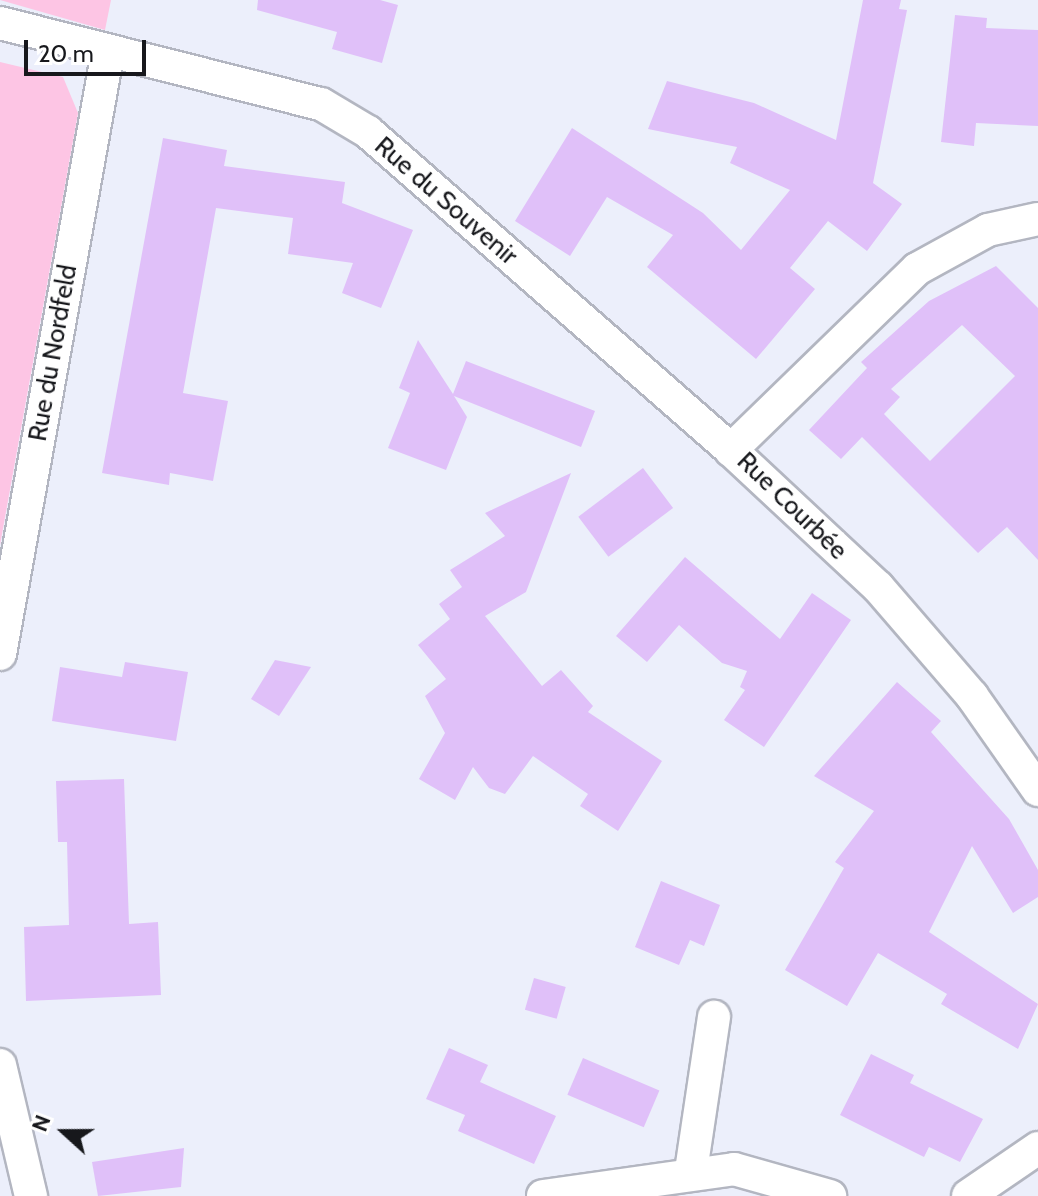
<!DOCTYPE html>
<meta charset="utf-8">
<style>
body{margin:0}
#map{position:relative;width:1038px;height:1196px;overflow:hidden;background:#eceffb;font-family:Cabin,sans-serif}
div>[style]{position:absolute}
[style*='--x']{left:calc(var(--x)*1px);top:calc(var(--y)*1px);width:calc(var(--w)*1px);rotate:calc(var(--a)*1deg)}
.green>*{inset:0;background:#fdc5e4}
.building>*{inset:0;background:#e0c0f9;transform-origin:0 0}
.roads{filter:drop-shadow(2px 0 #b3b6c1) drop-shadow(-2px 0 #b3b6c1) drop-shadow(0 2px #b3b6c1) drop-shadow(0 -2px #b3b6c1)}
.minor>*{height:32px;margin:-16px;padding:0 16px;transform-origin:16px;border-radius:16px;background:#fff}
span{translate:-50% -50%;white-space:nowrap;text-align:center;line-height:1.15;-webkit-text-stroke:6px #fff;paint-order:stroke}
.street-label{font-size:26px;color:#17181c}
.north{position:absolute;left:24px;top:1092px;width:80px;height:80px;-webkit-text-stroke:6px #fff;paint-order:stroke;rotate:291deg;font-size:22px;font-weight:700;line-height:32px;text-align:center;color:#17181c}
.north::after{content:'';display:block;margin:auto;width:28px;height:36px;background:#17181c;clip-path:polygon(50% 0,100% 100%,50% 72%,0 100%)}
.scale{position:absolute;left:24px;top:40px;width:122px;height:36px;box-sizing:border-box;border:4px solid #17181c;border-top:0;padding-left:10px;font-size:24px;line-height:28px;white-space:nowrap;color:#17181c;-webkit-text-stroke:6px #fff;paint-order:stroke}
</style>
<div id="map">
<div class="green">
<i style="clip-path:polygon(0 0,111px 0,105px 30px)"></i>
<i style="clip-path:polygon(0 62px,63px 77px,78px 113px,0 545px)"></i>
</div>
<div class="building">
<i style="clip-path:polygon(258px 0,380px 0,398px 5px,382px 63px,332px 49px,337px 32px,257px 10px)"></i>
<i style="clip-path:polygon(863px 0,901px 0,899px 9px,907px 10px,873px 183px,902px 204px,867px 251px,828px 221px,790px 268px,815px 289px,756px 359px,647px 267px,673px 235px,607px 197px,570px 256px,515px 221px,572px 128px,703px 213px,741px 250px,790px 190px,730px 163px,737px 147px,648px 129px,667px 81px,754px 103px,836px 140px)"></i>
<i style="clip-path:polygon(955px 15px,987px 18px,986px 28px,1038px 30px,1038px 126px,976px 123px,974px 146px,941px 142px)"></i>
<i style="clip-path:polygon(163px 138px,227px 150px,224px 166px,345px 182px,342px 203px,413px 230px,381px 308px,342px 293px,353px 263px,288px 254px,293px 218px,216px 208px,183px 393px,228px 401px,213px 481px,170px 473px,169px 485px,102px 473px)"></i>
<i style="clip-path:polygon(evenodd,996px 266px,1038px 308px,1038px 560px,1007px 527px,978px 553px,862px 437px,841px 459px,809px 430px,867px 368px,861px 362px,929px 301px,996px 266px,962px 325px,1015px 376px,930px 461px,884px 414px,900px 397px,891px 389px,962px 325px)"></i>
<i style="clip-path:polygon(418px 340px,453px 394px,466px 361px,595px 411px,581px 447px,454px 396px,467px 417px,446px 470px,388px 448px,410px 393px,399px 388px)"></i>
<i style="left:643px;top:468px;width:50px;height:81px;rotate:53deg"></i>
<i style="clip-path:polygon(571px 473px,526px 592px,485px 616px,542px 686px,561px 670px,593px 706px,588px 712px,662px 761px,618px 831px,580px 806px,588px 794px,533px 756px,505px 794px,489px 788px,473px 767px,455px 800px,419px 779px,445px 733px,425px 696px,446px 679px,418px 645px,450px 619px,439px 604px,462px 587px,450px 570px,505px 536px,485px 513px)"></i>
<i style="clip-path:polygon(685px 557px,780px 639px,812px 593px,851px 620px,764px 747px,724px 720px,745px 690px,740px 687px,747px 671px,722px 663px,679px 625px,647px 662px,616px 636px)"></i>
<i style="clip-path:polygon(275px 660px,311px 667px,279px 716px,251px 699px)"></i>
<i style="clip-path:polygon(125px 662px,188px 672px,176px 741px,52px 721px,60px 667px,122px 677px)"></i>
<i style="clip-path:polygon(897px 682px,941px 721px,931px 732px,1009px 819px,1038px 870px,1038px 897px,1013px 913px,972px 846px,929px 932px,1038px 1004px,1018px 1049px,941px 1004px,947px 994px,878px 953px,847px 1006px,785px 970px,844px 868px,835px 862px,874px 811px,814px 776px)"></i>
<i style="clip-path:polygon(124px 779px,129px 924px,158px 922px,161px 995px,26px 1001px,24px 927px,69px 925px,67px 842px,58px 842px,56px 781px)"></i>
<i style="clip-path:polygon(661px 881px,720px 905px,704px 946px,690px 940px,679px 965px,635px 947px)"></i>
<i style="left:534px;top:978px;width:33px;height:33px;rotate:16deg"></i>
<i style="clip-path:polygon(449px 1048px,488px 1065px,480px 1082px,556px 1116px,534px 1164px,458px 1131px,465px 1115px,426px 1099px)"></i>
<i style="clip-path:polygon(871px 1054px,914px 1075px,910px 1083px,983px 1119px,960px 1162px,929px 1147px,924px 1157px,840px 1115px)"></i>
<i style="left:583px;top:1058px;width:83px;height:40px;rotate:23deg"></i>
<i style="clip-path:polygon(184px 1148px,181px 1187px,98px 1196px,92px 1162px)"></i>
</div>
<div class="roads">
<div class="minor">
<i style="--x:0;--y:23;--w:331;--a:14.2"></i>
<i style="--x:321;--y:104;--w:55;--a:30.8"></i>
<i style="--x:368;--y:132;--w:483;--a:41.2"></i>
<i style="--x:1038;--y:219;--w:51;--a:167.6"></i>
<i style="--x:988;--y:230;--w:81;--a:151.2"></i>
<i style="--x:917;--y:269;--w:260;--a:135.8"></i>
<i style="--x:731;--y:450;--w:201;--a:43"></i>
<i style="--x:878;--y:587;--w:144;--a:49.2"></i>
<i style="--x:972;--y:696;--w:115;--a:54.9"></i>
<i style="--x:0;--y:654;--w:613;--a:-79.85"></i>
<i style="--x:0;--y:1065;--w:135;--a:76.7"></i>
<i style="--x:691;--y:1171;--w:156;--a:-81.5"></i>
<i style="--x:543;--y:1196;--w:193;--a:-8"></i>
<i style="--x:734;--y:1169;--w:100;--a:15.7"></i>
<i style="--x:968;--y:1196;--w:85;--a:-34.4"></i>
</div>
</div>
<div class="street-label">
<span style="left:446px;top:201px;rotate:41deg">Rue du Souvenir</span>
<span style="left:53px;top:353px;rotate:-80deg">Rue du Nordfeld</span>
<span style="left:792px;top:506px;rotate:44deg">Rue Courbée</span>
</div>
<div class="north">N</div>
<div class="scale">20 m</div>
</div>
